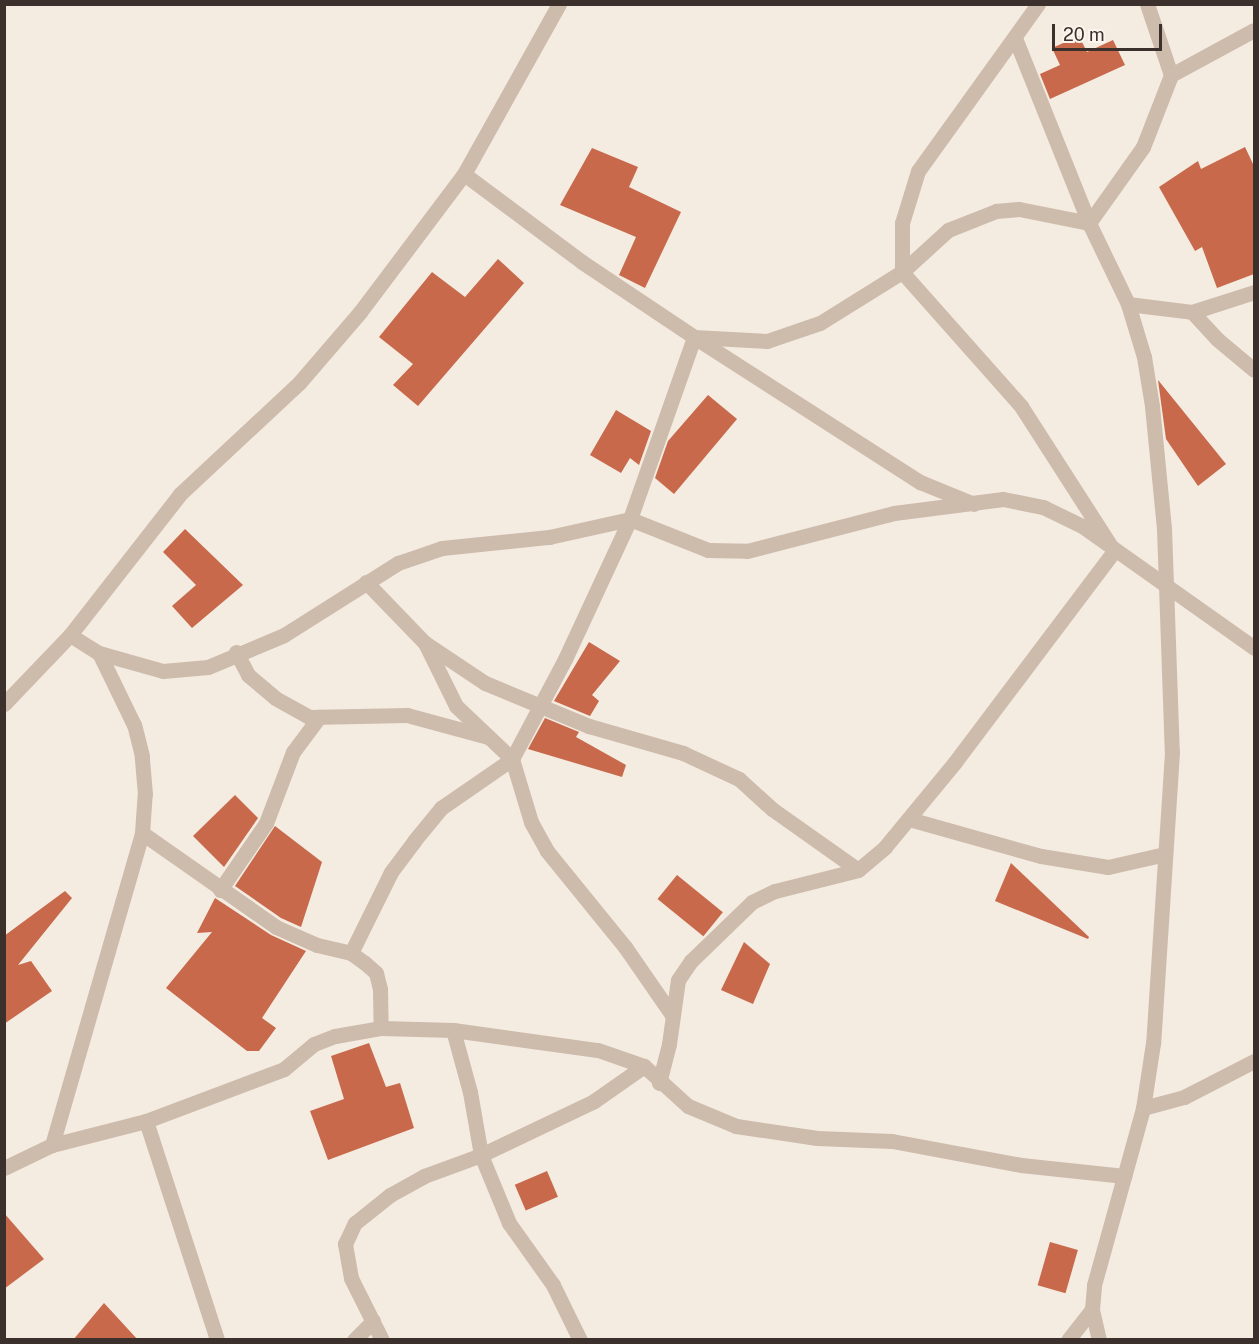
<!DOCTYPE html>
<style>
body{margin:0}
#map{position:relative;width:1259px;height:1344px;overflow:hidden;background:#f4ebe1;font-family:"Public Sans",sans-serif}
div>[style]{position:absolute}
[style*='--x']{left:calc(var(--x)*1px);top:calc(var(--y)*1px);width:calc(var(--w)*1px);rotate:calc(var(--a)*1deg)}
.building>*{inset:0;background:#c8694b;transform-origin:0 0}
.street>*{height:15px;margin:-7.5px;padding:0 7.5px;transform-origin:7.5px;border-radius:7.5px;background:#cdbbac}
span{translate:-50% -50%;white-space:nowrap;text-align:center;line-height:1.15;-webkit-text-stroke:4.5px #fbf5ee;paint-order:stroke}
.frame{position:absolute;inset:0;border:6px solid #3b302b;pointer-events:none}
.scale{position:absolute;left:1052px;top:24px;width:110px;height:27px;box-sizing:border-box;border:3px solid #3b302b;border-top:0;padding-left:8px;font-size:18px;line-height:21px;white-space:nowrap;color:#3b302b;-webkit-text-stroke:4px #fbf5ee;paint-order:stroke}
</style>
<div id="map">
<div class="building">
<i style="clip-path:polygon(1079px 36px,1087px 52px,1113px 40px,1125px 65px,1050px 99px,1040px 74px,1060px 65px,1052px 48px)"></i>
<i style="clip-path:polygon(1245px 147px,1254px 166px,1254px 274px,1217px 288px,1202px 247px,1195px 251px,1159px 187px,1198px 161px,1201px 169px)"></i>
<i style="clip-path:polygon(592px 148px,638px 167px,629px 187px,681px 212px,645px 288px,619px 275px,636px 237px,560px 205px)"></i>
<i style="clip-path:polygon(498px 259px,524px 283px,418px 406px,393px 385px,413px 364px,379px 337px,432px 272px,465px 297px)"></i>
<i style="clip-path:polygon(1158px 380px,1226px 464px,1198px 486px,1166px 439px)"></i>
<i style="clip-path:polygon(708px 395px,737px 419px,674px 494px,655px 478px,668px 441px)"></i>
<i style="clip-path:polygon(616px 410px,651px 431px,639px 465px,630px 458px,621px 473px,590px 455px)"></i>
<i style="clip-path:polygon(185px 529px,243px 585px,192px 628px,172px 606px,196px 585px,163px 552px)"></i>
<i style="clip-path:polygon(589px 642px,620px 661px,592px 695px,599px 701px,590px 716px,554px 701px)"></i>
<i style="clip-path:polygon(545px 718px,579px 732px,576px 737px,626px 765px,622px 777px,528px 749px)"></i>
<i style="clip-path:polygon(235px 795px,258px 818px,224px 867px,193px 836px)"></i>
<i style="clip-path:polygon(275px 826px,322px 862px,301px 927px,281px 918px,235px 886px)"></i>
<i style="clip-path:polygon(1011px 863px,1089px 937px,1088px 939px,995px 901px)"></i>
<i style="left:677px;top:875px;width:59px;height:31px;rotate:39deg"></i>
<i style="clip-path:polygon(65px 891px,72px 898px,18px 965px,31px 961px,52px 991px,4px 1024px,4px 936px)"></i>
<i style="clip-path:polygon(215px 898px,271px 935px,306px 951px,262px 1018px,276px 1028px,259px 1051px,247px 1051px,166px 988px,212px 932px,197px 933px)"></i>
<i style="clip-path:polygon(744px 942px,770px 964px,753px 1004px,721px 990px)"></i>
<i style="clip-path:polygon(369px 1043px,386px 1087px,400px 1083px,414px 1128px,328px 1160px,310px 1111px,344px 1099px,331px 1056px)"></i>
<i style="left:547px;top:1171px;width:28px;height:35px;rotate:67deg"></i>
<i style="clip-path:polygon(4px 1213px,44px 1259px,4px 1289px)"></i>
<i style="left:1050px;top:1242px;width:29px;height:45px;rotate:16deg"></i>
<i style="clip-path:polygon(104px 1303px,138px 1340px,73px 1340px)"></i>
</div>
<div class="street">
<i style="--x:1147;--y:4;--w:75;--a:71.3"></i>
<i style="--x:1015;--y:38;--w:199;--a:68.2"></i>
<i style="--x:1089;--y:223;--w:90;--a:64.3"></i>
<i style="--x:1128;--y:304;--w:55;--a:73.2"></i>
<i style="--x:1144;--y:357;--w:50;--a:80.7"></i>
<i style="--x:1152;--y:406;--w:123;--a:84.4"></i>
<i style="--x:1164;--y:528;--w:224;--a:88"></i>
<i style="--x:1172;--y:752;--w:292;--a:93.7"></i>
<i style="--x:1153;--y:1043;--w:66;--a:98.7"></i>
<i style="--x:464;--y:174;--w:147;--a:36.7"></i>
<i style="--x:582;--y:262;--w:135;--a:33.8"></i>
<i style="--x:694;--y:337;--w:73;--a:3.1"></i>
<i style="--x:767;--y:341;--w:56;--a:-18.8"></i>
<i style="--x:820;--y:323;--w:97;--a:-31.9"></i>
<i style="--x:902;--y:272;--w:62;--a:-42.4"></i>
<i style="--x:948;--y:230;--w:52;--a:-21.6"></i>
<i style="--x:996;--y:211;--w:23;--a:-5"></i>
<i style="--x:1019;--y:209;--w:71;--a:11.3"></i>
<i style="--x:1089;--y:223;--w:93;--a:-54.6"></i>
<i style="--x:1143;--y:147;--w:77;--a:-68.7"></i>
<i style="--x:1171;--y:75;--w:94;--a:-28.5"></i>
<i style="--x:1128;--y:304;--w:64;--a:7.1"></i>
<i style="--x:1192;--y:312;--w:37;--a:47"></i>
<i style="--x:1217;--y:339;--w:48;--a:40"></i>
<i style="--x:1192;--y:312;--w:65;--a:-17.9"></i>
<i style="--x:366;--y:582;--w:85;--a:46"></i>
<i style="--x:425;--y:643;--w:70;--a:63.8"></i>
<i style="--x:456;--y:706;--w:77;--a:43.4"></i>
<i style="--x:512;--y:759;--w:66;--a:73.2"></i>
<i style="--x:531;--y:822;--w:33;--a:61"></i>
<i style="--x:547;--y:851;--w:124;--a:50.9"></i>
<i style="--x:625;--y:947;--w:83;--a:55.3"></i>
<i style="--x:70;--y:635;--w:34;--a:32"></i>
<i style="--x:99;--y:653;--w:66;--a:15.7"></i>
<i style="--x:163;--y:671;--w:45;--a:-5.1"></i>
<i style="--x:208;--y:667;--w:82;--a:-22.8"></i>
<i style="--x:284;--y:635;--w:135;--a:-32.3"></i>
<i style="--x:398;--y:563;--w:46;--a:-18.8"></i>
<i style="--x:442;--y:548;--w:108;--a:-5.9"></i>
<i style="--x:549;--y:537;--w:83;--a:-12.5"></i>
<i style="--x:630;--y:519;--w:84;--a:21.7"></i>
<i style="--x:708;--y:550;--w:39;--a:1"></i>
<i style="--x:747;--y:551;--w:152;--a:-14.5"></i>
<i style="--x:894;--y:513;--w:110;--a:-7.3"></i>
<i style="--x:1003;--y:499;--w:41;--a:11.3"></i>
<i style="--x:1043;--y:507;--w:43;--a:26"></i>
<i style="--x:1082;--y:526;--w:211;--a:35.3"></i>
<i style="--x:425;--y:643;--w:72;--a:33.7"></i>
<i style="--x:485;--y:683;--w:113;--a:22.5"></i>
<i style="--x:589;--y:726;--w:98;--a:16"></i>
<i style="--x:683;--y:753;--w:62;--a:24.9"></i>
<i style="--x:739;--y:779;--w:45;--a:42.3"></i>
<i style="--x:772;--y:809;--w:105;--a:35.3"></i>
<i style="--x:236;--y:652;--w:26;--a:62"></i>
<i style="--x:248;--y:675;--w:35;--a:40"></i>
<i style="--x:275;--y:698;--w:39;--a:29"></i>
<i style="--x:309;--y:717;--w:98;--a:-1.2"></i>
<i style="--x:407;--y:715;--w:84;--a:15.2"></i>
<i style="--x:4;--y:704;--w:95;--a:-46.3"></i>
<i style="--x:70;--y:635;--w:179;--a:-52"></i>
<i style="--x:180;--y:494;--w:163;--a:-43"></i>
<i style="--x:299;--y:383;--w:94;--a:-49.3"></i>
<i style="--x:360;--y:312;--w:173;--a:-53"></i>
<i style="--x:464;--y:174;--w:195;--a:-60.8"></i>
<i style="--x:909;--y:819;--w:137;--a:15.7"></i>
<i style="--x:1041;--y:856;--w:68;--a:9.3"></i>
<i style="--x:1108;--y:867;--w:58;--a:-12.8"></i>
<i style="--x:142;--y:833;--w:164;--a:35"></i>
<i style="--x:276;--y:927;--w:45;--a:23.7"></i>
<i style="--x:317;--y:945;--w:35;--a:13"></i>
<i style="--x:351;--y:953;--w:17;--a:36"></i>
<i style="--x:365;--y:963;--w:15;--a:42"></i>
<i style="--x:376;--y:973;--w:16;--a:76"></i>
<i style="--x:380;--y:989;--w:39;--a:89"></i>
<i style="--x:220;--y:890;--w:81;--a:-55.5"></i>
<i style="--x:266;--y:823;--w:76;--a:-69.2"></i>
<i style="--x:293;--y:752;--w:44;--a:-53.4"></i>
<i style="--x:351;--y:953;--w:90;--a:-63.7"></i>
<i style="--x:391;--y:872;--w:39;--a:-53"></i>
<i style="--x:414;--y:841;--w:43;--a:-50.7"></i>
<i style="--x:441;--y:808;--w:86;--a:-34.6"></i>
<i style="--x:512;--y:759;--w:113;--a:-62.1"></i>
<i style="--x:565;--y:659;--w:154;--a:-65.1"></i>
<i style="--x:630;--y:519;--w:193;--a:-70.6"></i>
<i style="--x:694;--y:337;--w:269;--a:32.7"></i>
<i style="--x:920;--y:482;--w:58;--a:22.2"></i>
<i style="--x:453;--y:1030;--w:64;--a:74.7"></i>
<i style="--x:470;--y:1092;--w:64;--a:80.1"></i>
<i style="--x:481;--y:1155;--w:74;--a:67.6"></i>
<i style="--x:509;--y:1223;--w:76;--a:54.6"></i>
<i style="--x:553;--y:1285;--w:61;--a:63.9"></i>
<i style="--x:659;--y:1083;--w:40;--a:-75.6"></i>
<i style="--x:669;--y:1044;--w:65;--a:-82"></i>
<i style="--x:678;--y:980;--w:23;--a:-56"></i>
<i style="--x:691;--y:961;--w:85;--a:-44"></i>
<i style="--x:752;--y:902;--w:25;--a:-26"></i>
<i style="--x:775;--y:891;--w:86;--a:-14.2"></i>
<i style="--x:858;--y:870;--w:35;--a:-40"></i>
<i style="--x:885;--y:847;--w:110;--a:-50.5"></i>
<i style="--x:955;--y:762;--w:264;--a:-53"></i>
<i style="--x:1114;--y:551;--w:172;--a:-122.7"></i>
<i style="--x:1021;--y:406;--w:179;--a:-131.6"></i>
<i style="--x:902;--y:272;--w:49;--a:-90"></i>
<i style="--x:902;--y:223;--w:54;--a:-72.9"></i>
<i style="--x:918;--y:171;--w:206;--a:-54.3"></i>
<i style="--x:146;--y:1121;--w:147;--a:-20.6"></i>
<i style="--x:284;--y:1069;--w:39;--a:-40"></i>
<i style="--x:314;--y:1044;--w:22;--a:-21"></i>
<i style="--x:335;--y:1036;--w:47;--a:-9.9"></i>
<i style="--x:381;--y:1028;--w:72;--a:1.6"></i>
<i style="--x:453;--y:1030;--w:146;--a:7.9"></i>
<i style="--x:598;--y:1050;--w:49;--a:19.2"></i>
<i style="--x:644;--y:1066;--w:59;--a:42.3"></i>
<i style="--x:688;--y:1106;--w:52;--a:22.6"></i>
<i style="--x:736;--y:1126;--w:82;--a:8.4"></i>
<i style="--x:817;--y:1138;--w:75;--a:2.3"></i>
<i style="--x:892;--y:1141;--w:131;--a:10.5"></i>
<i style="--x:1021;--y:1165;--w:104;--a:6.1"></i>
<i style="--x:52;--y:1145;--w:325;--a:-73.9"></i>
<i style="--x:142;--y:833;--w:39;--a:-86"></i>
<i style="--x:145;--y:794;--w:38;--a:-95"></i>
<i style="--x:142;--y:756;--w:32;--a:-104"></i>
<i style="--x:134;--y:725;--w:80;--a:-115.9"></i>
<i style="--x:4;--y:1168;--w:53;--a:-25.6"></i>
<i style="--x:52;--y:1145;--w:97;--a:-14.3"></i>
<i style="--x:146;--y:1121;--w:230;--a:72"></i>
<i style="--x:354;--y:1340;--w:27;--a:-45"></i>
<i style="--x:382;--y:1340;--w:69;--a:-116.6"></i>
<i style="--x:351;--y:1278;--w:35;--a:-100"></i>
<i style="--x:345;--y:1244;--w:23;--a:-65"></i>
<i style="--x:355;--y:1223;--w:45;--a:-38.7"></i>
<i style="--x:390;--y:1195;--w:39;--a:-29"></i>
<i style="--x:424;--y:1176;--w:61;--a:-20.2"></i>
<i style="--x:481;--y:1155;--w:125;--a:-25.5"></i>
<i style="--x:594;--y:1101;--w:61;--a:-35"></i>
<i style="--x:1068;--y:1340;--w:39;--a:-52"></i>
<i style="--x:1099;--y:1340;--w:32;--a:-103"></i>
<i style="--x:1092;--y:1309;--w:24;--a:-85"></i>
<i style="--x:1094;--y:1285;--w:184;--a:-74.5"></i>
<i style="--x:1143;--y:1108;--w:42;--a:-15"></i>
<i style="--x:1184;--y:1097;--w:79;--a:-27.2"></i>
</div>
<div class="frame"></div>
<div class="scale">20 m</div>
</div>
